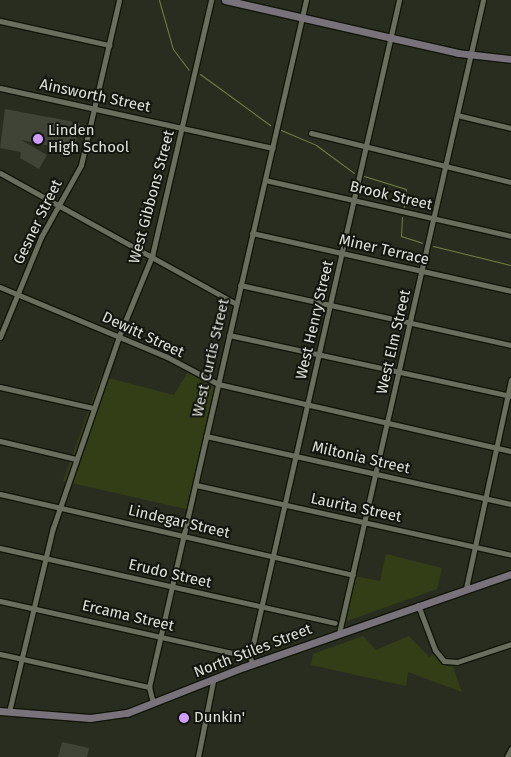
<!DOCTYPE html>
<style>
body{margin:0}
#map{position:relative;width:511px;height:757px;overflow:hidden;background:#292d1f;font-family:"Fira Sans",sans-serif}
div>[style]{position:absolute}
[style*='--x']{left:calc(var(--x)*1px);top:calc(var(--y)*1px);width:calc(var(--w)*1px);rotate:calc(var(--a)*1deg)}
.green>*{inset:0;background:#343e16}
.stream>*{height:1px;margin:-0.5px;padding:0 0.5px;transform-origin:0.5px;border-radius:0.5px;background:#718341}
.building>*{inset:0;background:#3f4436}
.roads{filter:drop-shadow(1px 0 #111509) drop-shadow(-1px 0 #111509) drop-shadow(0 1px #111509) drop-shadow(0 -1px #111509)}
.street>*{height:5px;margin:-2.5px;padding:0 2.5px;transform-origin:2.5px;border-radius:2.5px;background:#696e5f}
.secondary>*{height:7px;margin:-3.5px;padding:0 3.5px;transform-origin:3.5px;border-radius:3.5px;background:#78727a}
.dots>*{width:14px;height:14px;translate:-50% -50%;box-sizing:border-box;border:2px solid #12140e;border-radius:50%}
span{translate:-50% -50%;white-space:nowrap;text-align:center;line-height:1.15;-webkit-text-stroke:4px #12140e;paint-order:stroke}
.street-label{font-size:15px;color:#dfe2d9}
.poi-label{font-size:15px;color:#dfe2d9}
.left{translate:0 -50%;text-align:left}
</style>
<div id="map">
<div class="green">
<i style="clip-path:polygon(189px 370px,220px 385px,190px 510px,63px 481px,101px 376px,174px 395px)"></i>
<i style="clip-path:polygon(386px 554px,442px 568px,437px 589px,344px 622px,354px 576px,380px 581px)"></i>
<i style="clip-path:polygon(363px 636px,376px 650px,409px 636px,429px 657px,438px 651px,451px 661px,462px 692px,408px 672px,406px 686px,311px 665px,313px 654px)"></i>
</div>
<div class="stream">
<i style="--x:159;--y:0;--w:51;--a:74.1"></i>
<i style="--x:173;--y:49;--w:26;--a:53"></i>
<i style="--x:200;--y:74;--w:87;--a:36.1"></i>
<i style="--x:281;--y:130;--w:38;--a:23"></i>
<i style="--x:316;--y:145;--w:47;--a:36.4"></i>
<i style="--x:364;--y:176;--w:44;--a:17.2"></i>
<i style="--x:406;--y:189;--w:18;--a:96"></i>
<i style="--x:402;--y:217;--w:19;--a:93"></i>
<i style="--x:401;--y:236;--w:22;--a:18"></i>
<i style="--x:433;--y:246;--w:80;--a:13.7"></i>
</div>
<div class="building">
<i style="clip-path:polygon(5px 109px,80px 123px,74px 151px,21px 140px,47px 155px,39px 169px,20px 158px,21px 152px,0 148px)"></i>
<i style="clip-path:polygon(62px 742px,89px 748px,87px 757px,58px 757px)"></i>
</div>
<div class="roads">
<div class="street">
<i style="--x:0;--y:21;--w:112;--a:12.4"></i>
<i style="--x:0;--y:88;--w:279;--a:12.4"></i>
<i style="--x:457;--y:115;--w:56;--a:13.5"></i>
<i style="--x:311;--y:133;--w:206;--a:13.8"></i>
<i style="--x:0;--y:173;--w:270;--a:29"></i>
<i style="--x:265;--y:180;--w:252;--a:12.8"></i>
<i style="--x:252;--y:233;--w:265;--a:12.6"></i>
<i style="--x:240;--y:285;--w:278;--a:12.5"></i>
<i style="--x:0;--y:287;--w:181;--a:22.7"></i>
<i style="--x:167;--y:357;--w:58;--a:27.9"></i>
<i style="--x:218;--y:384;--w:301;--a:12.9"></i>
<i style="--x:229;--y:335;--w:289;--a:12.2"></i>
<i style="--x:0;--y:337;--w:108;--a:-67.7"></i>
<i style="--x:41;--y:237;--w:82;--a:-60.9"></i>
<i style="--x:81;--y:165;--w:169;--a:-77"></i>
<i style="--x:0;--y:387;--w:95;--a:12.7"></i>
<i style="--x:206;--y:436;--w:312;--a:12.6"></i>
<i style="--x:0;--y:441;--w:78;--a:13.3"></i>
<i style="--x:196;--y:485;--w:323;--a:12.5"></i>
<i style="--x:0;--y:494;--w:362;--a:12.9"></i>
<i style="--x:0;--y:548;--w:343;--a:12.6"></i>
<i style="--x:466;--y:588;--w:213;--a:-77.8"></i>
<i style="--x:0;--y:601;--w:256;--a:12.6"></i>
<i style="--x:418;--y:605;--w:48;--a:69.3"></i>
<i style="--x:435;--y:650;--w:14;--a:51"></i>
<i style="--x:444;--y:661;--w:13;--a:4"></i>
<i style="--x:457;--y:662;--w:57;--a:-18.4"></i>
<i style="--x:339;--y:633;--w:649;--a:-77.18"></i>
<i style="--x:0;--y:654;--w:153;--a:12.5"></i>
<i style="--x:252;--y:664;--w:7;--a:-106"></i>
<i style="--x:250;--y:657;--w:674;--a:-77.22"></i>
<i style="--x:153;--y:703;--w:16;--a:-104"></i>
<i style="--x:149;--y:687;--w:705;--a:-77.13"></i>
<i style="--x:9;--y:712;--w:189;--a:-76.6"></i>
<i style="--x:53;--y:528;--w:203;--a:-71"></i>
<i style="--x:119;--y:336;--w:87;--a:-67.6"></i>
<i style="--x:152;--y:256;--w:263;--a:-77"></i>
<i style="--x:198;--y:757;--w:77;--a:-78.8"></i>
<i style="--x:507;--y:757;--w:9;--a:-63"></i>
</div>
<div class="secondary">
<i style="--x:225;--y:0;--w:239;--a:12.8"></i>
<i style="--x:458;--y:53;--w:53;--a:6.5"></i>
<i style="--x:0;--y:711;--w:90;--a:4.4"></i>
<i style="--x:90;--y:718;--w:37;--a:-8"></i>
<i style="--x:127;--y:713;--w:126;--a:-21.5"></i>
<i style="--x:244;--y:667;--w:283;--a:-19.2"></i>
</div>
</div>
<div class="dots">
<i style="left:38px;top:139px;background:#d09dfe"></i>
<i style="left:184px;top:718px;background:#d09dfe"></i>
</div>
<div class="street-label">
<span style="left:95px;top:96px;rotate:12deg">Ainsworth Street</span>
<span style="left:391px;top:196px;rotate:13deg">Brook Street</span>
<span style="left:152px;top:197px;rotate:-75deg">West Gibbons Street</span>
<span style="left:38px;top:222px;rotate:-64deg">Gesner Street</span>
<span style="left:384px;top:250px;rotate:13deg">Miner Terrace</span>
<span style="left:315px;top:320px;rotate:-77deg">West Henry Street</span>
<span style="left:143px;top:335px;rotate:25deg">Dewitt Street</span>
<span style="left:394px;top:342px;rotate:-77deg">West Elm Street</span>
<span style="left:211px;top:358px;rotate:-77deg">West Curtis Street</span>
<span style="left:361px;top:458px;rotate:13deg">Miltonia Street</span>
<span style="left:356px;top:508px;rotate:12deg">Laurita Street</span>
<span style="left:179px;top:522px;rotate:13deg">Lindegar Street</span>
<span style="left:170px;top:574px;rotate:13deg">Erudo Street</span>
<span style="left:128px;top:616px;rotate:13deg">Ercama Street</span>
<span style="left:253px;top:651px;rotate:-21deg">North Stiles Street</span>
</div>
<div class="poi-label">
<span class="left" style="left:48px;top:139px">Linden<br>High School</span>
<span class="left" style="left:194px;top:718px">Dunkin'</span>
</div>
</div>
